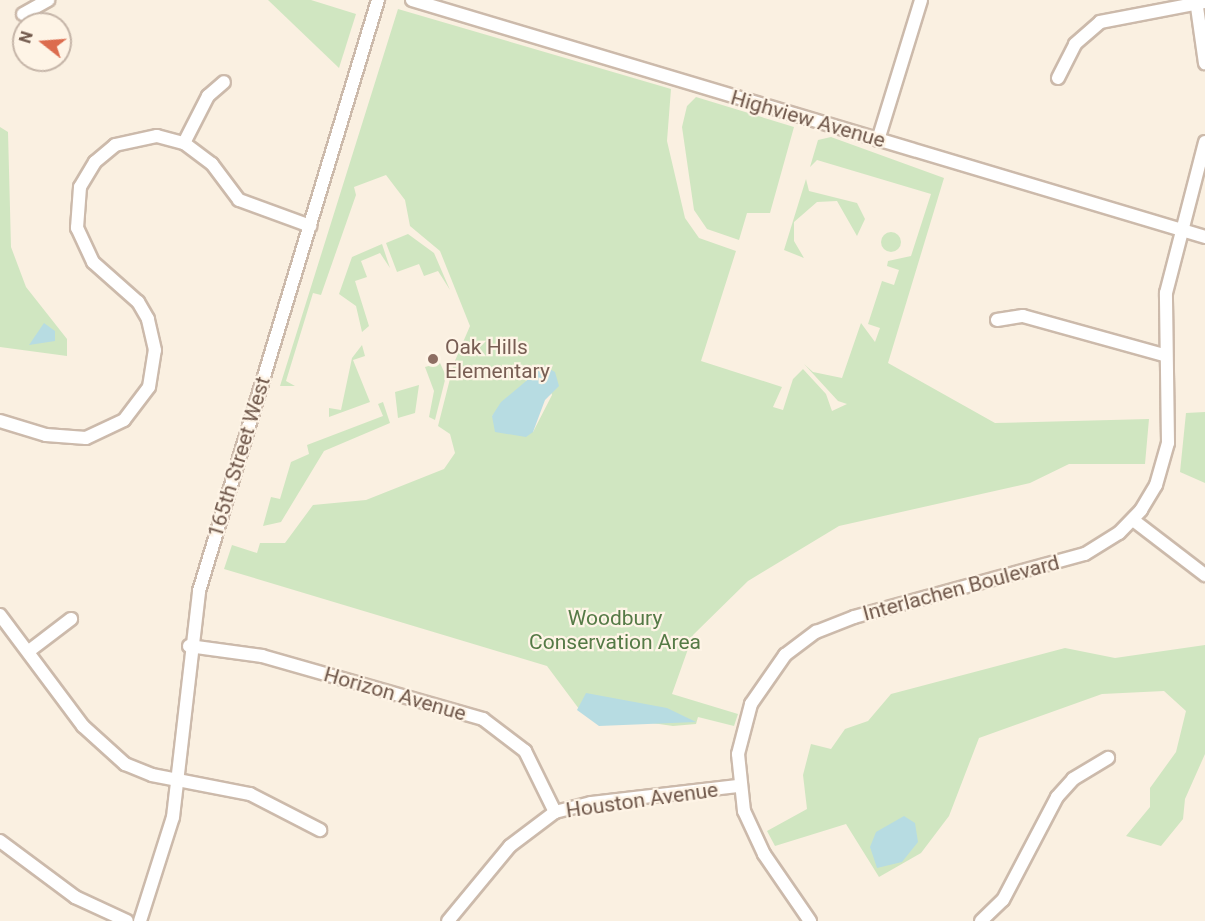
<!DOCTYPE html>
<style>
body{margin:0}
#map{position:relative;width:1205px;height:921px;overflow:hidden;background:#faf0e1;font-family:Roboto,sans-serif}
div>[style]{position:absolute}
[style*='--x']{left:calc(var(--x)*1px);top:calc(var(--y)*1px);width:calc(var(--w)*1px);rotate:calc(var(--a)*1deg)}
.green>*{inset:0;background:#d0e6c1}
.round{border-radius:50%}
.water>*{inset:0;background:#b7dce2}
.roads{filter:drop-shadow(2px 0 #ccbaab) drop-shadow(-2px 0 #ccbaab) drop-shadow(0 2px #ccbaab) drop-shadow(0 -2px #ccbaab)}
.minor>*{height:12px;margin:-6px;padding:0 6px;transform-origin:6px;border-radius:6px;background:#fff}
.dots>*{width:16px;height:16px;translate:-50% -50%;box-sizing:border-box;border:3px solid #fef4e6;border-radius:50%}
span{translate:-50% -50%;white-space:nowrap;text-align:center;line-height:1.15;-webkit-text-stroke:4.5px #fef4e6;paint-order:stroke}
.street-label{font-size:21px;color:#6f574a}
.education-label{font-size:21px;color:#785e54}
.left{translate:0 -50%;text-align:left}
.park-label{font-size:21px;color:#557a46}
.north{position:absolute;left:12px;top:12px;width:60px;height:60px;box-sizing:border-box;background:#fef4e6;border:2px solid #c5b5a8;border-radius:50%;rotate:287deg;font-size:16px;font-weight:700;line-height:24px;text-align:center;color:#6f574a}
.north::after{content:'';display:block;margin:auto;width:21px;height:27px;background:#dc6c4e;clip-path:polygon(50% 0,100% 100%,50% 72%,0 100%)}
</style>
<div id="map">
<div class="green">
<i style="clip-path:polygon(268px 0,311px 0,356px 14px,339px 68px)"></i>
<i style="clip-path:polygon(evenodd,398px 9px,671px 89px,667px 141px,685px 218px,699px 238px,736px 251px,701px 361px,782px 387px,773px 407px,783px 410px,793px 379px,803px 369px,826px 394px,832px 411px,847px 404px,838px 401px,804px 364px,813px 372px,842px 378px,861px 323px,875px 342px,880px 328px,868px 324px,882px 281px,894px 285px,899px 270px,887px 266px,888px 261px,911px 256px,931px 194px,817px 160px,810px 167px,818px 140px,831px 137px,944px 178px,888px 363px,995px 423px,1149px 419px,1145px 464px,1069px 464px,1030px 483px,839px 526px,748px 581px,693px 635px,672px 694px,738px 714px,734px 726px,698px 717px,696px 724px,673px 726px,582px 713px,547px 666px,224px 569px,232px 545px,257px 553px,260px 543px,285px 543px,313px 505px,366px 500px,444px 469px,455px 453px,450px 434px,438px 426px,454px 363px,470px 326px,440px 251px,410px 226px,405px 200px,386px 175px,354px 187px,356px 195px,321px 295px,313px 293px,286px 381px,295px 386px,280px 386px,398px 9px,544px 366px,552px 395px,533px 432px,515px 433px,492px 416px,544px 366px)"></i>
<i style="clip-path:polygon(696px 97px,794px 127px,770px 213px,747px 213px,739px 240px,707px 229px,694px 210px,682px 127px,687px 106px)"></i>
<i style="clip-path:polygon(0 127px,8px 132px,11px 247px,26px 287px,67px 339px,67px 356px,0 347px)"></i>
<i style="clip-path:polygon(806px 179px,809px 191px,857px 203px,865px 219px,857px 236px,837px 201px,817px 202px,794px 222px,794px 241px,804px 258px,784px 250px)"></i>
<i class="round" style="left:881px;top:232px;width:20px;height:20px"></i>
<i style="clip-path:polygon(408px 234px,434px 253px,450px 290px,438px 271px,424px 276px,419px 264px,397px 272px,386px 243px)"></i>
<i style="clip-path:polygon(382px 244px,390px 268px,380px 253px,361px 261px,367px 277px,355px 281px,369px 326px,362px 332px,356px 306px,339px 294px,352px 257px)"></i>
<i style="clip-path:polygon(362px 345px,365px 356px,353px 360px,370px 402px,329px 417px,329px 408px,341px 410px,352px 358px)"></i>
<i style="clip-path:polygon(440px 363px,446px 376px,435px 420px,429px 417px,434px 391px,425px 367px)"></i>
<i style="clip-path:polygon(419px 385px,415px 413px,398px 418px,395px 392px)"></i>
<i style="clip-path:polygon(383px 402px,390px 423px,324px 451px,281px 522px,263px 526px,271px 497px,280px 499px,291px 462px,309px 454px,307px 445px,383px 416px,378px 404px)"></i>
<i style="clip-path:polygon(1205px 412px,1205px 483px,1180px 472px,1186px 413px)"></i>
<i style="clip-path:polygon(1205px 645px,1205px 754px,1185px 799px,1183px 819px,1161px 846px,1126px 836px,1150px 807px,1150px 788px,1176px 752px,1186px 711px,1164px 691px,1102px 694px,979px 738px,949px 816px,921px 853px,879px 877px,846px 824px,775px 846px,767px 831px,807px 809px,803px 775px,811px 744px,831px 749px,845px 729px,868px 721px,891px 694px,1065px 648px,1115px 658px)"></i>
</div>
<div class="water">
<i style="clip-path:polygon(44px 323px,55px 331px,55px 341px,29px 345px)"></i>
<i style="clip-path:polygon(544px 366px,555px 372px,559px 386px,545px 400px,533px 432px,526px 437px,495px 432px,492px 416px,501px 402px)"></i>
<i style="clip-path:polygon(586px 693px,667px 708px,696px 722px,599px 726px,577px 710px)"></i>
<i style="clip-path:polygon(904px 816px,915px 823px,918px 842px,902px 862px,877px 868px,870px 847px,876px 832px)"></i>
</div>
<div class="roads">
<div class="minor">
<i style="--x:412;--y:0;--w:828;--a:16.64"></i>
<i style="--x:1196;--y:0;--w:64;--a:81.9"></i>
<i style="--x:23;--y:14;--w:29;--a:-29"></i>
<i style="--x:1058;--y:78;--w:38;--a:-63"></i>
<i style="--x:1075;--y:44;--w:33;--a:-41"></i>
<i style="--x:1100;--y:22;--w:107;--a:-10.8"></i>
<i style="--x:878;--y:140;--w:146;--a:-72.9"></i>
<i style="--x:184;--y:143;--w:53;--a:-62.9"></i>
<i style="--x:208;--y:96;--w:21;--a:-41"></i>
<i style="--x:997;--y:320;--w:26;--a:-9"></i>
<i style="--x:1023;--y:316;--w:146;--a:15.5"></i>
<i style="--x:0;--y:421;--w:48;--a:16.9"></i>
<i style="--x:46;--y:435;--w:40;--a:4.3"></i>
<i style="--x:86;--y:438;--w:42;--a:-25.3"></i>
<i style="--x:124;--y:420;--w:41;--a:-52.9"></i>
<i style="--x:149;--y:387;--w:37;--a:-81"></i>
<i style="--x:155;--y:350;--w:32;--a:-103"></i>
<i style="--x:148;--y:319;--w:20;--a:-120"></i>
<i style="--x:138;--y:302;--w:60;--a:-138.4"></i>
<i style="--x:93;--y:262;--w:38;--a:-115"></i>
<i style="--x:77;--y:228;--w:41;--a:-85.8"></i>
<i style="--x:80;--y:187;--w:29;--a:-59"></i>
<i style="--x:95;--y:162;--w:26;--a:-40"></i>
<i style="--x:115;--y:145;--w:43;--a:-12.1"></i>
<i style="--x:157;--y:136;--w:28;--a:15"></i>
<i style="--x:184;--y:143;--w:35;--a:37"></i>
<i style="--x:212;--y:164;--w:45;--a:53.1"></i>
<i style="--x:239;--y:200;--w:76;--a:20.1"></i>
<i style="--x:1133;--y:520;--w:91;--a:37.4"></i>
<i style="--x:0;--y:615;--w:139;--a:53.2"></i>
<i style="--x:83;--y:726;--w:57;--a:42.1"></i>
<i style="--x:125;--y:764;--w:29;--a:22"></i>
<i style="--x:152;--y:775;--w:100;--a:11"></i>
<i style="--x:250;--y:794;--w:79;--a:27.2"></i>
<i style="--x:189;--y:646;--w:74;--a:7.8"></i>
<i style="--x:262;--y:656;--w:230;--a:15.9"></i>
<i style="--x:483;--y:719;--w:53;--a:37.3"></i>
<i style="--x:525;--y:751;--w:68;--a:63.8"></i>
<i style="--x:29;--y:651;--w:53;--a:-37.3"></i>
<i style="--x:0;--y:841;--w:94;--a:36.7"></i>
<i style="--x:75;--y:897;--w:57;--a:24.8"></i>
<i style="--x:140;--y:921;--w:109;--a:-72.4"></i>
<i style="--x:173;--y:817;--w:227;--a:-83.4"></i>
<i style="--x:199;--y:591;--w:618;--a:-73.15"></i>
<i style="--x:448;--y:921;--w:97;--a:-50.4"></i>
<i style="--x:510;--y:846;--w:56;--a:-37.1"></i>
<i style="--x:555;--y:812;--w:37;--a:-14"></i>
<i style="--x:591;--y:803;--w:148;--a:-6.6"></i>
<i style="--x:810;--y:921;--w:81;--a:-124.5"></i>
<i style="--x:764;--y:854;--w:47;--a:-114.9"></i>
<i style="--x:744;--y:811;--w:57;--a:-96"></i>
<i style="--x:738;--y:754;--w:52;--a:-75.4"></i>
<i style="--x:751;--y:704;--w:60;--a:-55.2"></i>
<i style="--x:785;--y:655;--w:39;--a:-37"></i>
<i style="--x:816;--y:632;--w:41;--a:-21.5"></i>
<i style="--x:854;--y:617;--w:239;--a:-15.3"></i>
<i style="--x:1085;--y:554;--w:40;--a:-32"></i>
<i style="--x:1119;--y:533;--w:32;--a:-46"></i>
<i style="--x:1141;--y:510;--w:29;--a:-59"></i>
<i style="--x:1156;--y:485;--w:44;--a:-74.1"></i>
<i style="--x:1168;--y:443;--w:150;--a:-90.8"></i>
<i style="--x:1166;--y:293;--w:156;--a:-75.5"></i>
<i style="--x:981;--y:921;--w:30;--a:-44"></i>
<i style="--x:1003;--y:900;--w:116;--a:-62.3"></i>
<i style="--x:1057;--y:797;--w:24;--a:-48"></i>
<i style="--x:1073;--y:779;--w:41;--a:-31"></i>
</div>
</div>
<div class="dots">
<i style="left:433px;top:359px;background:#8d6e63"></i>
</div>
<div class="street-label">
<span style="left:808px;top:119px;rotate:16deg">Highview Avenue</span>
<span style="left:239px;top:457px;rotate:-73deg">165th Street West</span>
<span style="left:961px;top:588px;rotate:-15deg">Interlachen Boulevard</span>
<span style="left:395px;top:694px;rotate:16deg">Horizon Avenue</span>
<span style="left:642px;top:800px;rotate:-8deg">Houston Avenue</span>
</div>
<div class="education-label">
<span class="left" style="left:445px;top:359px">Oak Hills<br>Elementary</span>
</div>
<div class="park-label">
<span style="left:615px;top:630px">Woodbury<br>Conservation Area</span>
</div>
<div class="north">N</div>
</div>
